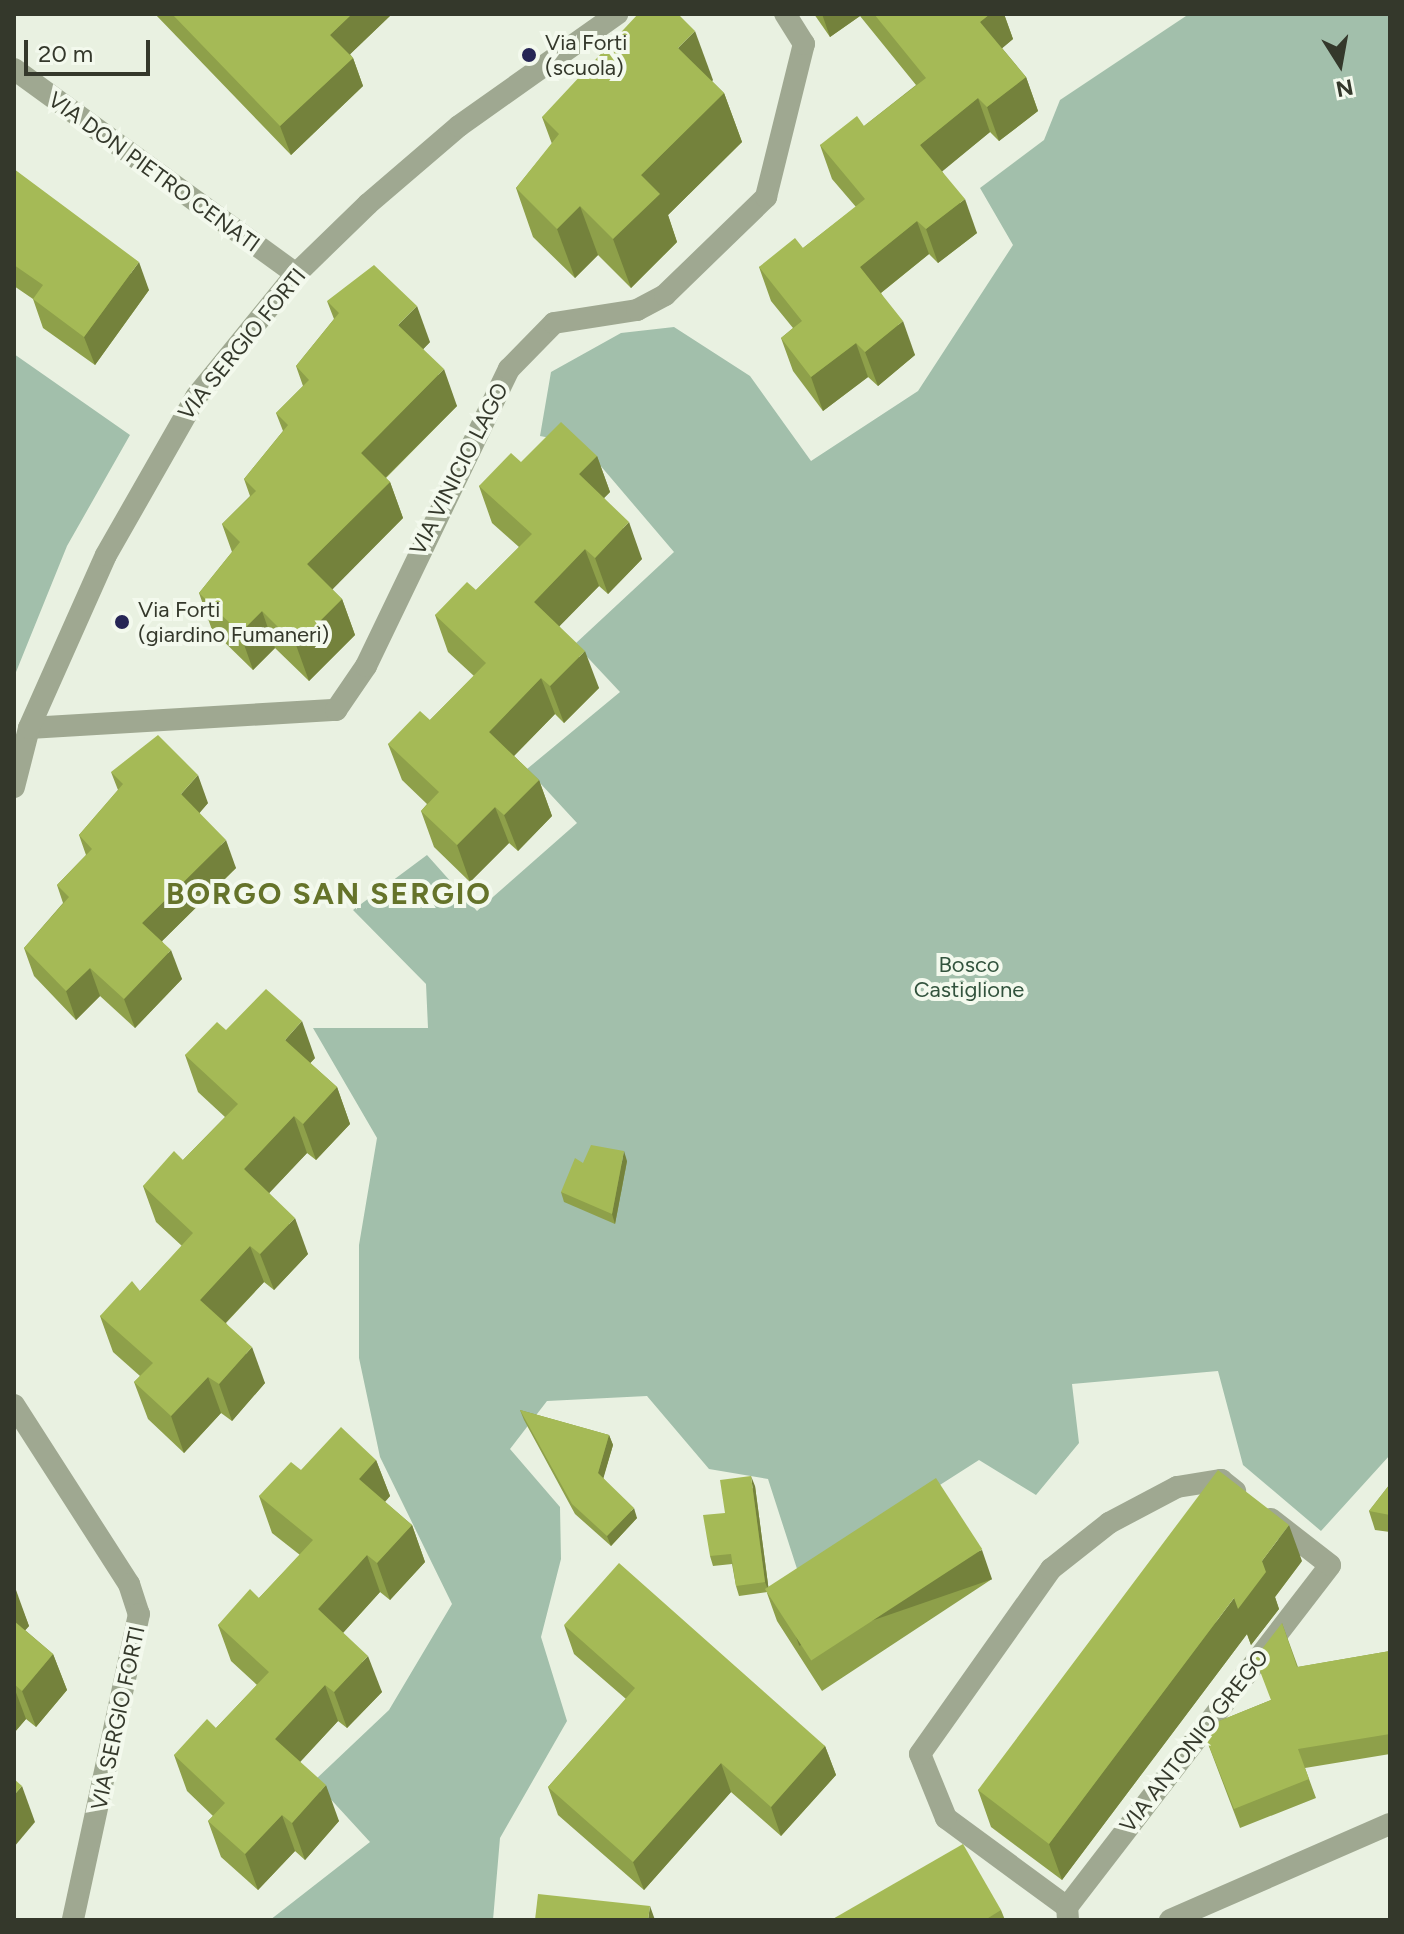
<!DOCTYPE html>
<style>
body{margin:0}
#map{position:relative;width:1404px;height:1934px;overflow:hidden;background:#e9f1e1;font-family:Figtree,sans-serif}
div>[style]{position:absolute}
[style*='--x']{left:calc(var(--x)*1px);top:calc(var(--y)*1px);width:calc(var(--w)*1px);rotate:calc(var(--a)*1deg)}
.green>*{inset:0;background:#a2bfab}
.minor>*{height:22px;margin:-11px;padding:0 11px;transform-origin:11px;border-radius:11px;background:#9fa891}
.wall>*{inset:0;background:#8ea04a}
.shaded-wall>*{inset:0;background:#74823c;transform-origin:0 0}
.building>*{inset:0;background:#a5ba56;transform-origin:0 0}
.dots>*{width:22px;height:22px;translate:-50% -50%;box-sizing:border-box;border:4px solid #f3f9ed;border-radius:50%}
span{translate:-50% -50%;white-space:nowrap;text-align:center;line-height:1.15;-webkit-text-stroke:8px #f3f9ed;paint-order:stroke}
.poi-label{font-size:22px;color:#34382b}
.left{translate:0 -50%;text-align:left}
.street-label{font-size:22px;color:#34382b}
.park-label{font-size:22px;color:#32533d}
.district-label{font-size:30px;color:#65732a;font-weight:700;letter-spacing:2px}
.frame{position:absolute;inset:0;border:16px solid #34382b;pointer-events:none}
.north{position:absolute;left:1300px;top:24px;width:80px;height:80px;-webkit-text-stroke:6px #f3f9ed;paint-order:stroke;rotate:169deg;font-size:22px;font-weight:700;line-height:32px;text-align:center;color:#34382b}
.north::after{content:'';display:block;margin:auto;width:28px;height:36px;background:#34382b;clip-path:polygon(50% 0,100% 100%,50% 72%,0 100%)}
.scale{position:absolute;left:24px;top:40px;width:126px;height:36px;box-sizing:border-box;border:4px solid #34382b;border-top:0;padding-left:10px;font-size:24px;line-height:28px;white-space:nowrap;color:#34382b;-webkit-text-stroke:6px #f3f9ed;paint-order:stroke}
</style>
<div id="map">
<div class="green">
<i style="clip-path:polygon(1189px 14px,1390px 14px,1390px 1455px,1321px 1531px,1243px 1465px,1218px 1371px,1072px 1384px,1079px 1443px,1036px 1495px,979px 1460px,799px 1575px,768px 1479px,709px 1469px,647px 1396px,547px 1401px,510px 1449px,560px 1507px,561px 1559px,541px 1637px,567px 1721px,500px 1838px,493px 1920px,270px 1920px,370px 1842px,314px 1781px,389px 1710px,452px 1604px,380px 1457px,359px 1358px,359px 1245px,377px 1138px,313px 1028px,428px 1028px,426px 984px,353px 910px,427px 855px,477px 911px,577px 823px,527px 769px,620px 692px,575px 644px,674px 552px,582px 444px,540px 436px,551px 372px,621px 333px,674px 327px,750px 376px,811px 461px,918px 391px,1013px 245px,980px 188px,1044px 140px,1060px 100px)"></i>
<i style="clip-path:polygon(14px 354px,130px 435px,67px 546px,14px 677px)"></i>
</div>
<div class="minor">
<i style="--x:14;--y:69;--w:349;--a:36"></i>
<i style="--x:29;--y:728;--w:308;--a:-3.4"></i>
<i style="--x:336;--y:710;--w:53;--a:-55.7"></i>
<i style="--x:366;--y:666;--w:330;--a:-64.3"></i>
<i style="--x:509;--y:369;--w:64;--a:-45.6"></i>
<i style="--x:554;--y:323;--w:84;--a:-8.9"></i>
<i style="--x:637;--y:310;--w:32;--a:-28"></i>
<i style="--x:665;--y:295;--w:141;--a:-44.1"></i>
<i style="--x:766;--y:197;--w:158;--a:-76.1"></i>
<i style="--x:804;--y:44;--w:36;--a:-122"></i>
<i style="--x:14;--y:787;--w:61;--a:-75.7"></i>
<i style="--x:29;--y:728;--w:189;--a:-66"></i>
<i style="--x:106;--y:555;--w:182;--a:-60.3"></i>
<i style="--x:196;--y:397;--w:159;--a:-50.9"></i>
<i style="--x:296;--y:274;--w:100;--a:-44.2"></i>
<i style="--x:368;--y:204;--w:120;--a:-40.6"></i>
<i style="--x:459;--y:126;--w:194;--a:-35.3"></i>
<i style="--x:14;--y:1405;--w:213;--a:57.3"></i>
<i style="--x:129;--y:1584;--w:32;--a:72"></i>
<i style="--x:139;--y:1614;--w:313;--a:102.2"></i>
<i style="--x:1067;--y:1907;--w:150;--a:-143.7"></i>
<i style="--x:946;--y:1818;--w:69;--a:-112.1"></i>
<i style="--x:920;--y:1754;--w:227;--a:-54.7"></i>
<i style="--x:1051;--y:1569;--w:74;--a:-38.4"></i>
<i style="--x:1109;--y:1523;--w:77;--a:-27.9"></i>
<i style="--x:1177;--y:1487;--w:45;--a:-9"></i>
<i style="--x:1221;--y:1480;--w:18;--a:38"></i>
<i style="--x:1068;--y:1920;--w:13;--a:-94"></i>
<i style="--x:1067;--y:1907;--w:431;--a:-52.4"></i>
<i style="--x:1330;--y:1565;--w:75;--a:-142.1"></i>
<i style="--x:1170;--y:1920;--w:240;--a:-23.6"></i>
</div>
<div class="wall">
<i style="clip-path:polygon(155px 14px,392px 14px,350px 54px,353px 58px,363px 86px,291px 155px)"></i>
<i style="clip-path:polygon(814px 14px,1004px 14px,1013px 39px,1002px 48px,1026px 77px,1038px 111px,999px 141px,990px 132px,942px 171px,977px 233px,938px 263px,929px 254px,881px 293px,915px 355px,878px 386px,868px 377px,823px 411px,793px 371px,781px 338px,793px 328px,771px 301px,759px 267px,803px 248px,856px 207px,832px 179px,820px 145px,864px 126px,916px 85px,860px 16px,830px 37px)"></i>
<i style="clip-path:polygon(713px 80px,712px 81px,724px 93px,742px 142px,668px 215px,677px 242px,631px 288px,598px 255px,575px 278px,533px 237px,516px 188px,552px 144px,542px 117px)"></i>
<i style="clip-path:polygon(14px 169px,149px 290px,95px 365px,43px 328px,33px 299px,14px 286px)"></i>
<i style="clip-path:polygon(327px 301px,430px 342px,423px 349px,457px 406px,386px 478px,390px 482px,403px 518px,332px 589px,342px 599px,355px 635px,309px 681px,275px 648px,253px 670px,212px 630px,199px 593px,232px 552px,222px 524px,250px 496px,244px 479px,283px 431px,276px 413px,303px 386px,296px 366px,334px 319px)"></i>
<i style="clip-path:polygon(597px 456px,610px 492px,604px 498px,642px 559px,608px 594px,599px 586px,559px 626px,599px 688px,564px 723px,555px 714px,514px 756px,539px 780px,552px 816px,518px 851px,509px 843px,470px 882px,434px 847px,421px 811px,427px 804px,402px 780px,388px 744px,430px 720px,474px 676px,448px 652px,435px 615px,476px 590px,519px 547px,492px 523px,479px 486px,521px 462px)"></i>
<i style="clip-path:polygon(111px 772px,208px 803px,199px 813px,236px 868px,162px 941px,182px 979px,135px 1028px,100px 996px,76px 1020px,34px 976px,24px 948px,63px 903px,57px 885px,86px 855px,79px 835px,118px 790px)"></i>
<i style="clip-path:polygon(226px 1030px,315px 1058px,310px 1063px,337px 1087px,350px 1124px,316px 1160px,307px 1153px,269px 1193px,308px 1254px,274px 1290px,264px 1282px,226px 1323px,265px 1383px,232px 1421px,221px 1413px,184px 1453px,148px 1419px,134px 1382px,140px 1376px,113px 1352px,100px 1316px,140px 1291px,182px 1246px,156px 1222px,143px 1186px,183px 1160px,225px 1117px,198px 1092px,185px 1055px)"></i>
<i style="clip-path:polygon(627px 1161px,615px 1224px,564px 1202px,561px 1192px)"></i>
<i style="clip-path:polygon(520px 1410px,609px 1435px,613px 1445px,603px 1478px,637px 1518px,611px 1546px,575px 1514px,524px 1420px)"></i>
<i style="clip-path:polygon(376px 1460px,390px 1496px,385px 1502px,412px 1525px,425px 1562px,390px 1600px,380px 1592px,343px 1633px,382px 1692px,347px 1728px,338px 1721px,300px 1762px,339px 1821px,305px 1860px,295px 1851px,258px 1890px,221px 1857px,208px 1821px,213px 1816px,187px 1791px,174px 1755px,216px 1728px,257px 1685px,231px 1661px,218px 1625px,259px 1598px,300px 1555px,272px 1533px,259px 1496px,301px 1470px)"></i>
<i style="clip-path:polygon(1390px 1484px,1390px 1532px,1375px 1530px,1369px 1511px)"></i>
<i style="clip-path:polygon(755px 1486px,769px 1592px,992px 1579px,822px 1691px,777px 1621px,767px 1593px,768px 1592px,739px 1596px,736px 1586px,732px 1564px,713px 1566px,710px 1556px,725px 1513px)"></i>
<i style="clip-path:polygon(1302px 1561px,1275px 1597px,1279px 1609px,1251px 1645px,1247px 1634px,1062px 1880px,991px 1827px,978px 1790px)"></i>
<i style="clip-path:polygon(14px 1588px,29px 1626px,25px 1630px,53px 1654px,67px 1690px,36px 1727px,26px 1719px,14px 1733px)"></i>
<i style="clip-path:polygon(1282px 1623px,1298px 1667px,1390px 1651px,1390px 1754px,1305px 1768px,1316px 1798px,1240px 1828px,1202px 1728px,1271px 1700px)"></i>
<i style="clip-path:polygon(564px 1625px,825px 1746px,836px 1775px,781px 1836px,731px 1792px,644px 1890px,558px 1815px,548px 1787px,626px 1699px,574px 1654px)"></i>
<i style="clip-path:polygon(1001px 1910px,1005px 1920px,831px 1920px)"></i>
</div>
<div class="shaded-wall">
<i style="clip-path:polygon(352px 14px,392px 14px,341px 63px,330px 35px)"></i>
<i style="clip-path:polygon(822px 14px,859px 14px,860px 16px,830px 37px)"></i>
<i style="clip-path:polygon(990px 14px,1004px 14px,1013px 39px,993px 56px,980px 22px)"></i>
<i style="clip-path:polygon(695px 31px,713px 80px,696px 97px,678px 48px)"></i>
<i style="clip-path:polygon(353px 58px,363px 86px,291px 155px,280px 126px)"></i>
<i style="clip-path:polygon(1026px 77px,1038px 111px,999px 141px,987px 107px)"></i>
<i style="clip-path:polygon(724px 93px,742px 142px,668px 215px,677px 242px,631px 288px,613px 239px,641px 175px)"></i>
<i style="clip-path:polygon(978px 98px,990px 132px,933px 179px,920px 145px)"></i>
<i style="clip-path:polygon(965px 199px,977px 233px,938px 263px,926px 229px)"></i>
<i style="clip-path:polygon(580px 206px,598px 255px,575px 278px,557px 229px)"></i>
<i style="clip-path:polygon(917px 221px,929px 254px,872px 300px,860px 267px)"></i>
<i style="clip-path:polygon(139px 262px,149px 290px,95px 365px,84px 337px)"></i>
<i style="clip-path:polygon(417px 306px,430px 342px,412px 361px,398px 325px)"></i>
<i style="clip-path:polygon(903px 321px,915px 355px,878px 386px,865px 352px)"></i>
<i style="clip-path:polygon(856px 343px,868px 377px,823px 411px,811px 377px)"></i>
<i style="clip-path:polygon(444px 369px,457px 406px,374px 489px,361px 453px)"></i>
<i style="clip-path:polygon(597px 456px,610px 492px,592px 510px,579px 474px)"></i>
<i style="clip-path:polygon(390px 482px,403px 518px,321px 601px,307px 564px)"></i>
<i style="clip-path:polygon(629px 522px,642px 559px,608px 594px,595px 558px)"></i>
<i style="clip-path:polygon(585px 549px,599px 586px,547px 639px,534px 602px)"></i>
<i style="clip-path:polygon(342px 599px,355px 635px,309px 681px,296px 645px)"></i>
<i style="clip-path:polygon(262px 611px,275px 648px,253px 670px,240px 633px)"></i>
<i style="clip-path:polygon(585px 651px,599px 688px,564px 723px,550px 686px)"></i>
<i style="clip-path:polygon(541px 678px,555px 714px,502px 768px,489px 732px)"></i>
<i style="clip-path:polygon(198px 775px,208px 803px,191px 823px,181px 794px)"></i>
<i style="clip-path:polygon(539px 780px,552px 816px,518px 851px,504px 815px)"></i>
<i style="clip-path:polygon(495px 807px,509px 843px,470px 882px,457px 845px)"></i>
<i style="clip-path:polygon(226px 840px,236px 868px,152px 951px,142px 923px)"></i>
<i style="clip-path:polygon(171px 950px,182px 979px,135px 1028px,124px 999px)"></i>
<i style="clip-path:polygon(90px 968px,100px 996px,76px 1020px,66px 991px)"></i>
<i style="clip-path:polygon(302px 1021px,315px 1058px,298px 1076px,285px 1040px)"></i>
<i style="clip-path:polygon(337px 1087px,350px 1124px,316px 1160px,303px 1124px)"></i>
<i style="clip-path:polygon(294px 1116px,307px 1153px,257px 1206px,244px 1169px)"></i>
<i style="clip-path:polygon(624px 1151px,627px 1161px,615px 1224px,612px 1214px)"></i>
<i style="clip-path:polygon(295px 1218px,308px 1254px,274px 1290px,260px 1254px)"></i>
<i style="clip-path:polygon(250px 1246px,264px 1282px,213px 1336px,200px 1300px)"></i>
<i style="clip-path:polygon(252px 1347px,265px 1383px,232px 1421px,219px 1384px)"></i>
<i style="clip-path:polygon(208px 1377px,221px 1413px,184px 1453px,171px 1416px)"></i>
<i style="clip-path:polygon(609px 1435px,613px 1445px,602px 1483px,598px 1473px)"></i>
<i style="clip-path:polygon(376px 1460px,390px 1496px,372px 1516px,359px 1479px)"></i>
<i style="clip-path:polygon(751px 1476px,755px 1486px,769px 1592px,765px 1582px)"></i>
<i style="clip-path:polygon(634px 1508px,637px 1518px,611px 1546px,607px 1536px)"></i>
<i style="clip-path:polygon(412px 1525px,425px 1562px,390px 1600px,377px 1563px)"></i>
<i style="clip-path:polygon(1289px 1525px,1302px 1561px,1275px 1597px,1279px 1609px,1251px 1645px,1247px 1634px,1062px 1880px,1049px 1844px)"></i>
<i style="left:982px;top:1550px;width:31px;height:204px;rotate:71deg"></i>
<i style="clip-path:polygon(367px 1555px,380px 1592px,331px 1646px,318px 1609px)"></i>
<i style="clip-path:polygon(16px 1590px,29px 1626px,14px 1643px,14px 1591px)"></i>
<i style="clip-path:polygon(53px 1654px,67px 1690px,36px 1727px,22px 1691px)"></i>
<i style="clip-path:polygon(368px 1656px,382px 1692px,347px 1728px,334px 1692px)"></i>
<i style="clip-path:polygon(325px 1685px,338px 1721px,288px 1775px,275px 1739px)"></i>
<i style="clip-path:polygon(14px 1687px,26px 1719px,14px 1733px)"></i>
<i style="clip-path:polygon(825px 1746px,836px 1775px,781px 1836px,771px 1807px)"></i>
<i style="clip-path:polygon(721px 1763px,731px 1792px,644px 1890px,633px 1862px)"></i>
<i style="clip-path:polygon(326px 1785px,339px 1821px,305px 1860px,292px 1823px)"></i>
<i style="clip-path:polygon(22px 1786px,35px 1822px,14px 1847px,14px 1795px)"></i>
<i style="clip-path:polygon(282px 1815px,295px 1851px,258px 1890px,245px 1854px)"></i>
<i style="clip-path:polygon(650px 1906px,655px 1920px,648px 1920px)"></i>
</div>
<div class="building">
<i style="clip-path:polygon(172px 14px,352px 14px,330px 35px,353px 58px,280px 126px)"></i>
<i style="clip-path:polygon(638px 14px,678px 14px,695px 31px,678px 48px,724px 93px,641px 175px,660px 194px,613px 239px,580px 206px,557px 229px,516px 188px,559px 134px,542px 117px)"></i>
<i style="clip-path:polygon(874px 14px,990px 14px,980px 22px,1026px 77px,987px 107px,978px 98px,920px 145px,965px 199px,926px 229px,917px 221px,860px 267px,903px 321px,865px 352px,856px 343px,811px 377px,781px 338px,802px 321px,759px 267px,795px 238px,803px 248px,865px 199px,820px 145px,857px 116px,864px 126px,926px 78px)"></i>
<i style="clip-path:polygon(14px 169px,139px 262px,84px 337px,33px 299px,43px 285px,14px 265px)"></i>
<i style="clip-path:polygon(374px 265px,417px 306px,398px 325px,444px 369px,361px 453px,390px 482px,307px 564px,342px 599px,296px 645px,262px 611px,240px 633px,199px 593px,240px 542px,222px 524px,256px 491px,244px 479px,288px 425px,276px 413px,309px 380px,296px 366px,339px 313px,327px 301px)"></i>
<i style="clip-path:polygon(561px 422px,597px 456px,579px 474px,629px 522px,595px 558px,585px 549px,534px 602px,585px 651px,550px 686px,541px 678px,489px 732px,539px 780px,504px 815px,495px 807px,457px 845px,421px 811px,439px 792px,388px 744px,420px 711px,430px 720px,486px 663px,435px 615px,467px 582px,476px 590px,532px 534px,479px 486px,511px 453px,521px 462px)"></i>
<i style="clip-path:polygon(158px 735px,198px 775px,181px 794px,226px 840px,142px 923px,171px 950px,124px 999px,90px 968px,66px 991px,24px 948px,69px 897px,57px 885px,92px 849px,79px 835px,123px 784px,111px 772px)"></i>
<i style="clip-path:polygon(266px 989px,302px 1021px,285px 1040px,337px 1087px,303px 1124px,294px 1116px,244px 1169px,295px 1218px,260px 1254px,250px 1246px,200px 1300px,252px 1347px,219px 1384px,208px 1377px,171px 1416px,134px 1382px,153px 1363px,100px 1316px,132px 1281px,140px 1291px,193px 1233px,143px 1186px,174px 1151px,183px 1160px,238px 1104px,185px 1055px,217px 1022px,226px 1030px)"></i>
<i style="clip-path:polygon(591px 1145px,624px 1151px,612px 1214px,561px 1192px,575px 1158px,583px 1163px)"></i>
<i style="clip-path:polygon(520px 1410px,609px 1435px,598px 1473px,634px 1508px,607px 1536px,572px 1504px)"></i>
<i style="clip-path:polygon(341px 1427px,376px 1460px,359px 1479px,412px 1525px,377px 1563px,367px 1555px,318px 1609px,368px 1656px,334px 1692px,325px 1685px,275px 1739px,326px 1785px,292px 1823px,282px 1815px,245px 1854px,208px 1821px,225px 1803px,174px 1755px,207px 1719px,216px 1728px,269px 1672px,218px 1625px,250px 1589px,259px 1598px,313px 1540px,259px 1496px,291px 1462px,301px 1470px)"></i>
<i style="clip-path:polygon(1218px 1470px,1289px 1525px,1262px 1561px,1266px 1572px,1238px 1609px,1234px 1598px,1049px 1844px,978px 1790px)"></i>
<i style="clip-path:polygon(751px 1476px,765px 1582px,736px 1586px,731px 1554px,710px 1556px,703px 1515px,725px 1513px,720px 1480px)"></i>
<i style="left:936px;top:1478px;width:85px;height:204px;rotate:57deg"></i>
<i style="clip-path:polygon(1390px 1484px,1390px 1515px,1369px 1511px)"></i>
<i style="clip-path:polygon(619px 1563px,825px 1746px,771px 1807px,721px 1763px,633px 1862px,548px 1787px,635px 1688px,564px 1625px)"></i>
<i style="clip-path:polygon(14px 1621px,53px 1654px,22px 1691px,14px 1684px)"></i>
<i style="clip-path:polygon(1282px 1623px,1297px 1667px,1390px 1651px,1390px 1734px,1298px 1749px,1309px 1779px,1234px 1809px,1202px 1728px,1271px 1700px,1255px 1658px)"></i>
<i style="clip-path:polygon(14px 1779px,22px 1786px,14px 1795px)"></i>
<i style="clip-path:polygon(963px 1844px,1001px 1910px,985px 1920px,831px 1920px)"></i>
<i style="clip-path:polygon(538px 1894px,650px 1906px,648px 1920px,535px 1920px)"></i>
</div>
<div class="dots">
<i style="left:529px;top:55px;background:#262555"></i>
<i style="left:122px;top:622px;background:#262555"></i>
</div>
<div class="poi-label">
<span class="left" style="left:545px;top:55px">Via Forti<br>(scuola)</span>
<span class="left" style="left:138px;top:622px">Via Forti<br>(giardino Fumaneri)</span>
</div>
<div class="street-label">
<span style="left:154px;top:172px;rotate:36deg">VIA DON PIETRO CENATI</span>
<span style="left:242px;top:344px;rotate:-51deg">VIA SERGIO FORTI</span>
<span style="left:459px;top:469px;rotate:-63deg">VIA VINICIO LAGO</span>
<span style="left:118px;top:1718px;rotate:-78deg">VIA SERGIO FORTI</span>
<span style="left:1194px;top:1741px;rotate:-52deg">VIA ANTONIO GREGO</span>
</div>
<div class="park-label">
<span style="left:969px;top:977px">Bosco<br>Castiglione</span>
</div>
<div class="district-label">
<span style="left:329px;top:894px">BORGO SAN SERGIO</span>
</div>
<div class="frame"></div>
<div class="north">N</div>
<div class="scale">20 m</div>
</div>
